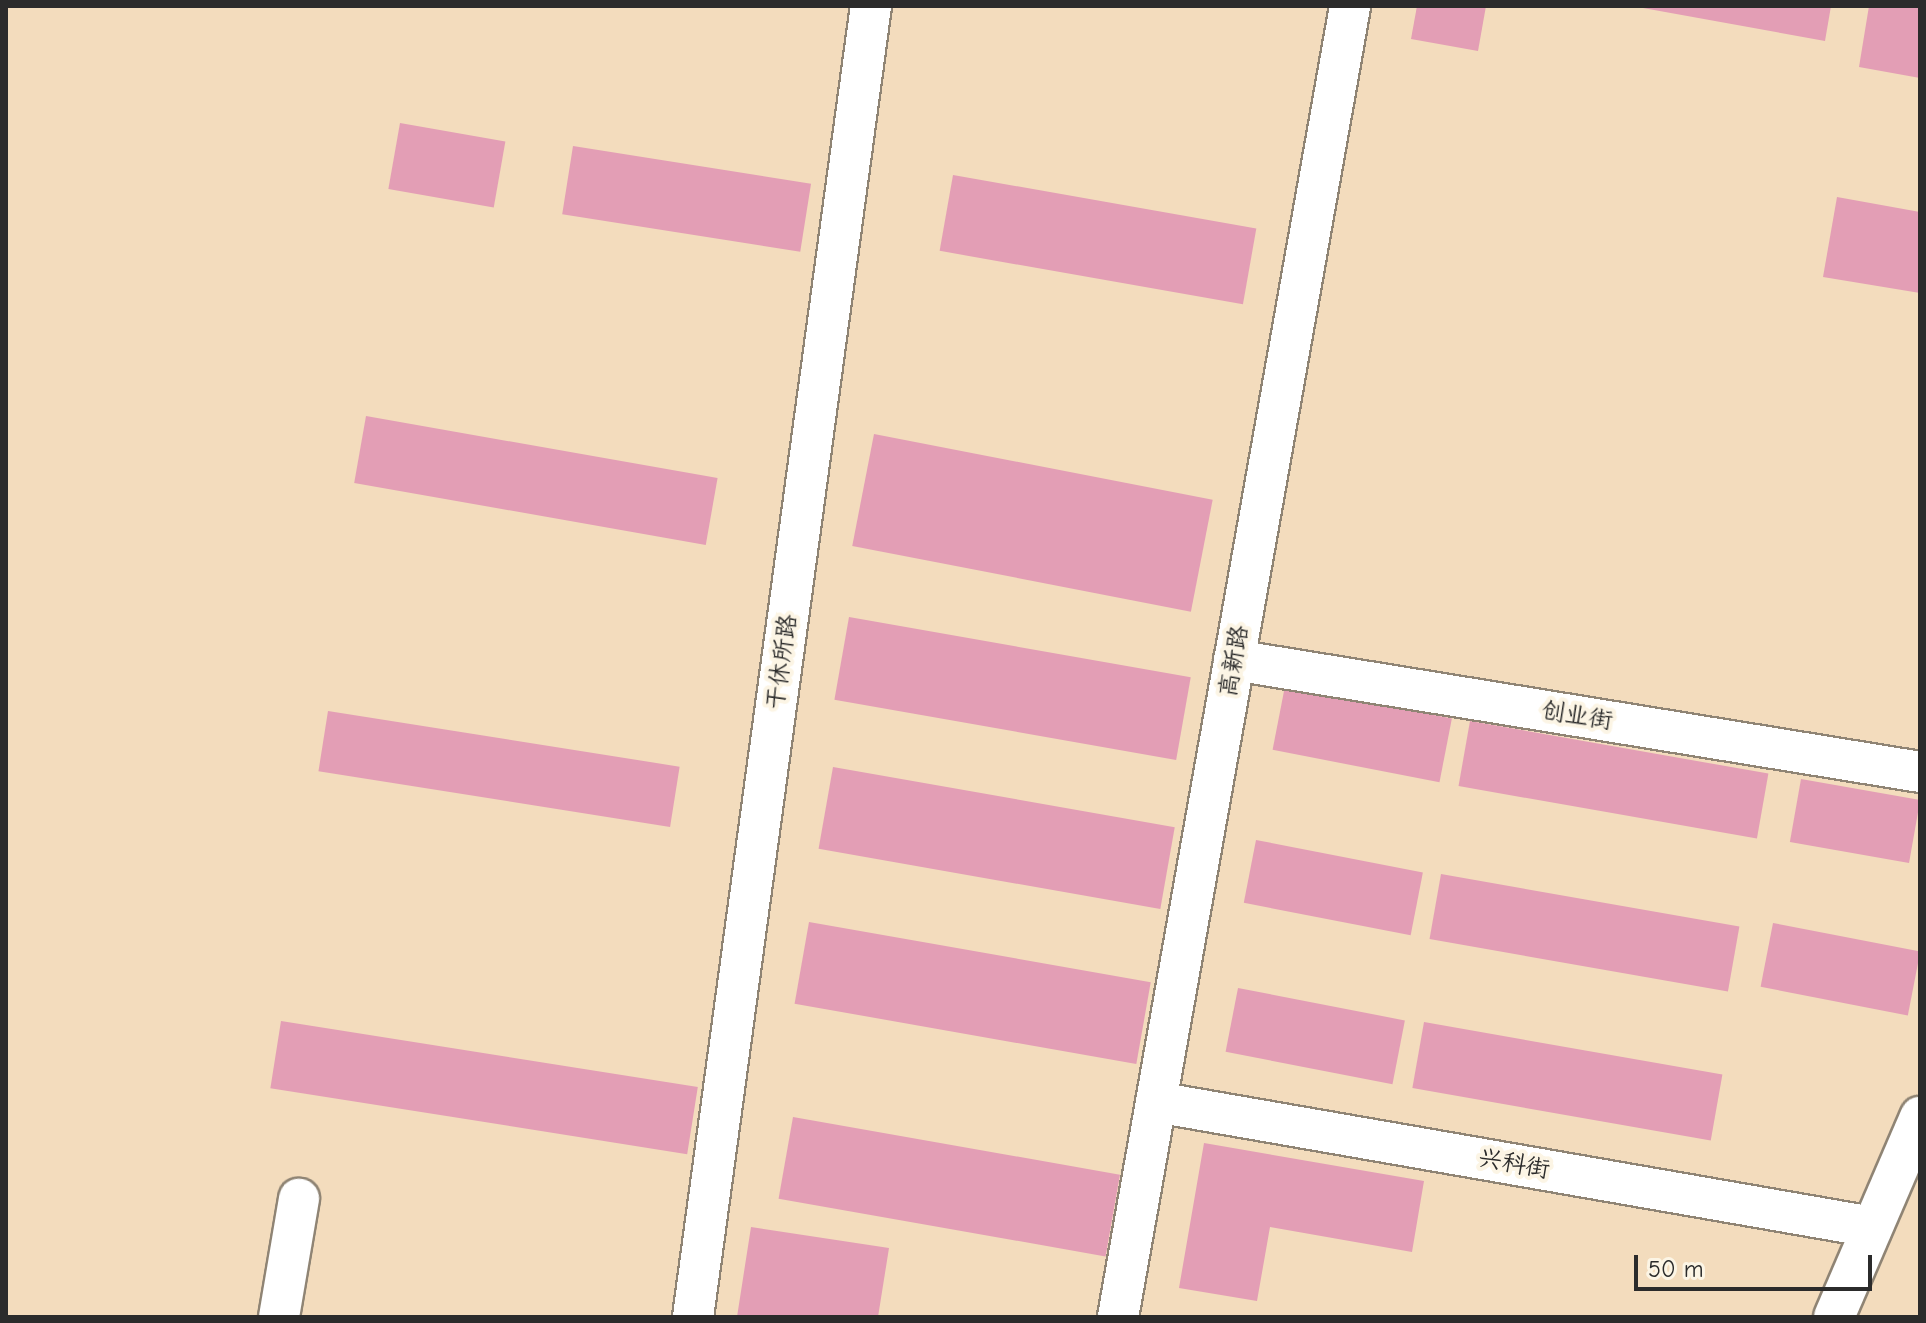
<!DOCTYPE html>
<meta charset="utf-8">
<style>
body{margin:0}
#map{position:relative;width:1926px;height:1323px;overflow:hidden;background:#f3dcbd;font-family:"Comic Neue","LXGW WenKai TC",sans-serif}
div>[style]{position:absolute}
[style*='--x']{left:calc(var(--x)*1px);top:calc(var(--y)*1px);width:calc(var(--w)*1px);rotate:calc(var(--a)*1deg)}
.building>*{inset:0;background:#e39eb5;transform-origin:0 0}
.roads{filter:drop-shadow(2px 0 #8f8474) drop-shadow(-2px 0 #8f8474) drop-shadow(0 2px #8f8474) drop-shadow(0 -2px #8f8474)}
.minor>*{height:40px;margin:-20px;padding:0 20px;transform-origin:20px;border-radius:20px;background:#fff}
span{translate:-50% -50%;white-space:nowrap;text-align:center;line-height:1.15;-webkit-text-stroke:8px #fcf5e5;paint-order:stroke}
.street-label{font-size:24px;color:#2b2b2b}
.frame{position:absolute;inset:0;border:8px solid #2b2b2b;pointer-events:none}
.scale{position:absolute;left:1634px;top:1255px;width:238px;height:36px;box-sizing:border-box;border:4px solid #2b2b2b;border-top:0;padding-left:10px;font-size:24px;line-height:28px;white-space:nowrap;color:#2b2b2b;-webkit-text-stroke:6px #fcf5e5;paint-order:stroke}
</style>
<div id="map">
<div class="building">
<i style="clip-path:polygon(1417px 6px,1486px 6px,1478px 51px,1411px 39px)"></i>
<i style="clip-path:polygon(1632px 6px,1831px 6px,1825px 41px)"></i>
<i style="clip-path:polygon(1869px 6px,1920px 6px,1920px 78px,1859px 67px)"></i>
<i style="left:400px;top:123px;width:107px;height:67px;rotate:10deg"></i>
<i style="left:573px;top:146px;width:241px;height:69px;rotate:9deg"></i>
<i style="left:953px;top:175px;width:308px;height:77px;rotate:10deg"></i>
<i style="clip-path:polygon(1837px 197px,1920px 212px,1920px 293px,1823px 277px)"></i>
<i style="left:366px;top:416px;width:357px;height:68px;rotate:10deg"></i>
<i style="left:874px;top:434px;width:345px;height:114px;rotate:11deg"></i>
<i style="left:849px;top:617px;width:347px;height:84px;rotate:10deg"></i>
<i style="left:1285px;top:686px;width:170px;height:65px;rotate:11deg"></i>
<i style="left:328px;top:711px;width:356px;height:61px;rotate:9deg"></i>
<i style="left:1470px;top:721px;width:303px;height:66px;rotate:10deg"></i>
<i style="left:833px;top:767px;width:347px;height:83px;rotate:10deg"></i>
<i style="left:1801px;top:779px;width:121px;height:64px;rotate:10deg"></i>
<i style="left:1256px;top:840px;width:170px;height:64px;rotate:11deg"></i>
<i style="left:1441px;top:874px;width:303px;height:66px;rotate:10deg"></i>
<i style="left:809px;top:922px;width:347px;height:83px;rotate:10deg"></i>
<i style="left:1773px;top:923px;width:150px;height:65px;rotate:11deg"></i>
<i style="left:1238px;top:988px;width:170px;height:65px;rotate:11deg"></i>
<i style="left:281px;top:1021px;width:422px;height:68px;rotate:9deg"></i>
<i style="left:1424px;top:1022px;width:303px;height:67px;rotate:10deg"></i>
<i style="left:793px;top:1117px;width:332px;height:83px;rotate:10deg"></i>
<i style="clip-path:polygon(1204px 1143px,1424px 1181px,1412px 1252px,1270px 1227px,1257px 1301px,1179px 1288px)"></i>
<i style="clip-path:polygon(751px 1227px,889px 1248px,878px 1317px,737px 1317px)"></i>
</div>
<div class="roads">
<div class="minor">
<i style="--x:1234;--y:660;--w:695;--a:9.27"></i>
<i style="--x:1156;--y:1102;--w:727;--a:9.9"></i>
<i style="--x:279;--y:1317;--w:120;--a:-80.4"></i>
<i style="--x:693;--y:1317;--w:1323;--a:-82.27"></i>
<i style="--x:1118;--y:1317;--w:1331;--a:-79.96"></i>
<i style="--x:1834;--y:1317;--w:218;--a:-66.7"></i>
</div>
</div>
<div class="street-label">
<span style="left:1234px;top:661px;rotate:-80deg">高新路</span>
<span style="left:782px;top:662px;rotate:-82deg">干休所路</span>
<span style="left:1577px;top:716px;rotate:9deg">创业街</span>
<span style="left:1514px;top:1164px;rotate:10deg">兴科街</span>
</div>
<div class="frame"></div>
<div class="scale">50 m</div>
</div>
